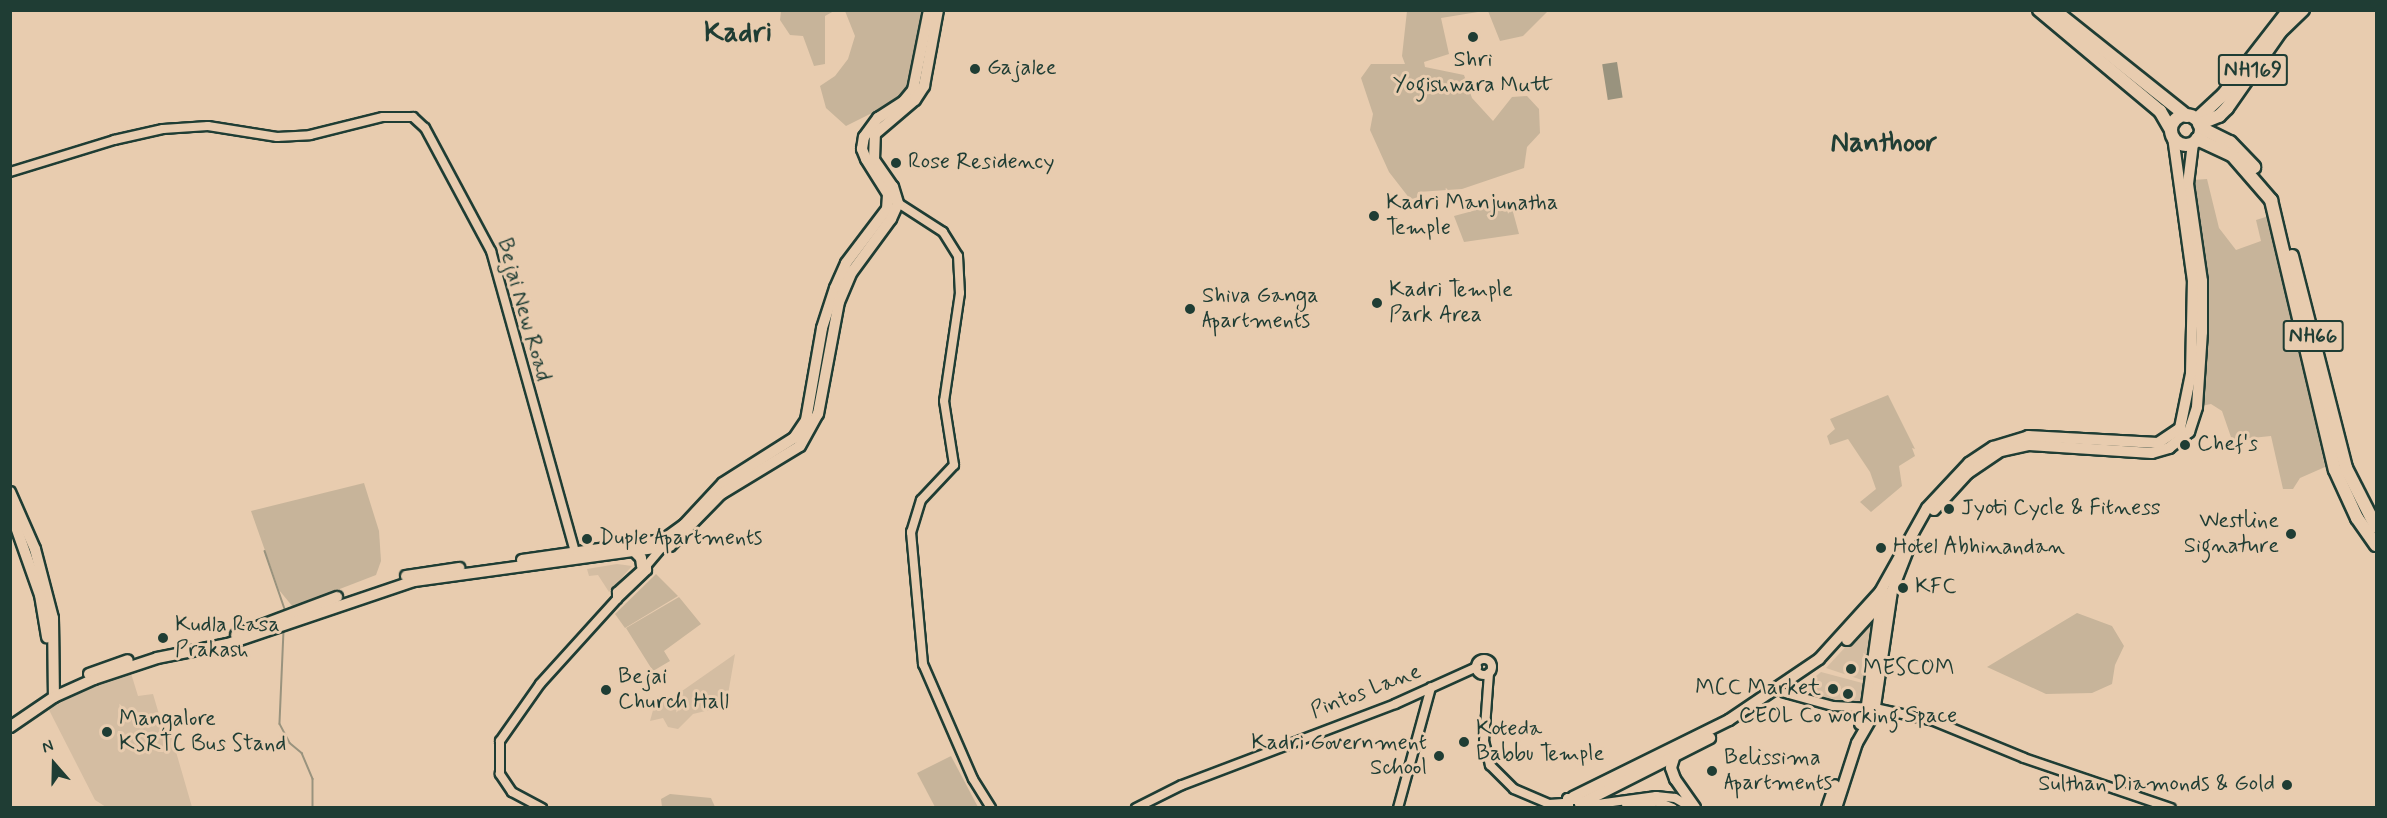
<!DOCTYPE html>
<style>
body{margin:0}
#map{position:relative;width:2387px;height:818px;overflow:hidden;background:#e8ccaf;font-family:Mynerve,sans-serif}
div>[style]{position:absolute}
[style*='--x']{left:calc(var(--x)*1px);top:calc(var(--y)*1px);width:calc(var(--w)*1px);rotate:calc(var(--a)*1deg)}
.built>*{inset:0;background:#d4bda2}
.green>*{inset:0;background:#c7b49a}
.water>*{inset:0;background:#99937e;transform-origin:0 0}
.stream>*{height:1.5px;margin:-0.75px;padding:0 0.75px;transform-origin:0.75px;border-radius:0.75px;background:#99937e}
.roads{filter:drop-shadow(2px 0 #1f3d34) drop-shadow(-2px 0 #1f3d34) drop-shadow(0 2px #1f3d34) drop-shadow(0 -2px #1f3d34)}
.minor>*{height:8px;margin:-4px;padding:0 4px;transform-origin:4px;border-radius:4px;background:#e8ccaf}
.minor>.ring{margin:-4px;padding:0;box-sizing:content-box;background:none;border:8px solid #e8ccaf;border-radius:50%}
.major>*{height:10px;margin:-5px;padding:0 5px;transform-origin:5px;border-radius:5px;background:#e8ccaf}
.highway>*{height:12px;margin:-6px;padding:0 6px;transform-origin:6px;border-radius:6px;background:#e8ccaf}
.highway>.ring{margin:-6px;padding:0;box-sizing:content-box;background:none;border:12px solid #e8ccaf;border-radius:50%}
.dots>*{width:16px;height:16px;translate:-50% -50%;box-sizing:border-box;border:3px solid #e8ccaf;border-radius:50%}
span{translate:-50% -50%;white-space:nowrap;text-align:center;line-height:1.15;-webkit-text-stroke:6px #e8ccaf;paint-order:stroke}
.shield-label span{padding:2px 4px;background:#e8ccaf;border:2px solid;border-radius:4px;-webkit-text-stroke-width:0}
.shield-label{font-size:21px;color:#1f3d34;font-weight:700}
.poi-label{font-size:22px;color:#1f3d34}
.left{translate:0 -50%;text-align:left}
.right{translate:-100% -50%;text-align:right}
.street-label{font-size:22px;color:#1f3d34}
.district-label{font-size:28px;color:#1f3d34;font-weight:700}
.frame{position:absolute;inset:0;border:12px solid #1f3d34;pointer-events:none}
.north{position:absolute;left:24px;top:734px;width:60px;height:60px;-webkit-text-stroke:4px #e8ccaf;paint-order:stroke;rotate:340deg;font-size:16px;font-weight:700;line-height:24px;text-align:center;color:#1f3d34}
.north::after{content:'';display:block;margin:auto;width:21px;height:27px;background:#1f3d34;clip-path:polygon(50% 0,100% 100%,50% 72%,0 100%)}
</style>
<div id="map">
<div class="built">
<i style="clip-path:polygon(617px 564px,632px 566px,609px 592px,598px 575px,589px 576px,587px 569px)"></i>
<i style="clip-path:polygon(1874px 623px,1868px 682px,1826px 668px,1862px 629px)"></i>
<i style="clip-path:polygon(735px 654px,726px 706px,693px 714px,678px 729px,668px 727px,663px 718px,650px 721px,655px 703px,672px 698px)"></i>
<i style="clip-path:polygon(130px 670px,138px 696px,153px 694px,166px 738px,172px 738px,192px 807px,106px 807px,95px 800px,47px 706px)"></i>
<i style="clip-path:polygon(1821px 672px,1866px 684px,1864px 713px,1794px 694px)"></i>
</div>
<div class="green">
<i style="clip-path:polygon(781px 11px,834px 11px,825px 16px,825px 64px,814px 66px,803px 36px,790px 35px,780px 20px)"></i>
<i style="clip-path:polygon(845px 11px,924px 11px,906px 91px,894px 102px,846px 126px,826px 108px,820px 86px,835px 76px,848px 59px,855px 36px)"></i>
<i style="clip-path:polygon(1407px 11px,1484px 11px,1441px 18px,1449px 54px,1424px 62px,1425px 67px,1464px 75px,1472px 98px,1493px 121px,1512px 97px,1527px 96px,1539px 109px,1540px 133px,1527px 147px,1524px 168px,1462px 189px,1418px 192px,1417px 198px,1410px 199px,1389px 172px,1370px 130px,1373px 114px,1361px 78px,1371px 64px,1405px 64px,1402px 56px)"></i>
<i style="clip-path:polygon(1488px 11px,1548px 11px,1523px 36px,1500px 41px)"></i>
<i style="clip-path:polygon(2207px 179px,2219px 228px,2236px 250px,2261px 241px,2256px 220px,2269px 216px,2325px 467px,2300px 478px,2293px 489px,2283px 489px,2271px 436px,2232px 440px,2222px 411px,2211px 404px,2201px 406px,2206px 288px,2193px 180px)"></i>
<i style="clip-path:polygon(1510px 201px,1519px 234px,1464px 242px,1454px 216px)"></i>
<i style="clip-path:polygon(1888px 395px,1915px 449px,1912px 448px,1915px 456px,1899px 466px,1902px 486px,1871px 512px,1860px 502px,1876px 489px,1870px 472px,1848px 439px,1830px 445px,1827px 436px,1835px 429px,1830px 419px)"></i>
<i style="clip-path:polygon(364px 483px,379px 531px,381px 561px,376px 575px,293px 607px,279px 590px,251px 511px)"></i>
<i style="clip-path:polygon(656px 574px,678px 596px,625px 628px,615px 614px)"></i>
<i style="clip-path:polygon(679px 597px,701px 624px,664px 651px,670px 661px,653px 671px,626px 628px)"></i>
<i style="clip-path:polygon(2077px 613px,2112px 626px,2124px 646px,2115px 665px,2112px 684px,2092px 693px,2046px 694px,1987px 667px)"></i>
<i style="clip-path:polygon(951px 756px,978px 807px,935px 807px,917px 773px)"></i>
<i style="clip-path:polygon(670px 794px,711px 798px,715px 807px,662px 807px,661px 799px)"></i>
</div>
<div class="water">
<i style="left:1617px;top:62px;width:36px;height:15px;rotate:81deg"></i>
</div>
<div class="stream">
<i style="--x:265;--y:551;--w:61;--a:71"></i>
<i style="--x:284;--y:631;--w:93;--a:92.5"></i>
<i style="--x:280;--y:724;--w:21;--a:62"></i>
<i style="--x:290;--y:743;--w:16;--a:40"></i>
<i style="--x:302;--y:753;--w:28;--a:67"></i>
<i style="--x:313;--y:779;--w:29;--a:90"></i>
</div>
<div class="roads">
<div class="minor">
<i style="--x:10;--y:172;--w:109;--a:-17.1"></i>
<i style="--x:114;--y:140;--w:50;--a:-12.7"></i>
<i style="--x:163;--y:129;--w:45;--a:-3.8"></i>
<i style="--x:208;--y:126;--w:70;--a:9.1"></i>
<i style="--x:277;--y:137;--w:33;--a:-3"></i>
<i style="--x:310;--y:135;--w:75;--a:-13.9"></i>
<i style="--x:383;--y:117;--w:30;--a:0"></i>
<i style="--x:413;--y:117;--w:16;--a:43"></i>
<i style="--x:425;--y:128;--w:140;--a:61.8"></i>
<i style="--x:491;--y:251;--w:317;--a:74.4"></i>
<i style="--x:895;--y:201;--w:57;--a:32.9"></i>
<i style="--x:943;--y:232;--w:28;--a:58"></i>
<i style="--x:958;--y:256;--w:37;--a:87"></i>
<i style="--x:960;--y:293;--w:109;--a:98.4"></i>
<i style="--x:944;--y:401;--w:65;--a:81.1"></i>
<i style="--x:954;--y:465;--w:48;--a:133.3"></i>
<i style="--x:921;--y:500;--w:34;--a:107"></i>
<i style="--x:911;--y:532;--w:133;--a:84.8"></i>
<i style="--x:923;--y:664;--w:125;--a:66.5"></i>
<i style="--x:973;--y:779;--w:34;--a:58"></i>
<i style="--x:647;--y:565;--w:5;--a:90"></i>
<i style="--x:647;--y:570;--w:42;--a:136"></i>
<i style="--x:617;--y:599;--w:7;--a:-90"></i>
<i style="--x:617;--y:592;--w:40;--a:-42"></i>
<i style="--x:647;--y:565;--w:26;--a:-50"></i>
<i class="ring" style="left:1476px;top:659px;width:8px;height:8px"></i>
<i style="--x:1489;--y:673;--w:68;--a:94.2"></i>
<i style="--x:1484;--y:741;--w:25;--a:76"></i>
<i style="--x:1490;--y:765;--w:34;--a:45"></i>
<i style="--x:1514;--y:789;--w:38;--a:23"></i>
<i style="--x:1549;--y:804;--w:14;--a:-4"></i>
<i style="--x:1785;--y:693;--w:50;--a:15.2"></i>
<i style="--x:1833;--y:706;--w:42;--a:2.7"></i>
<i style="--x:1875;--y:708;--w:60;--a:12.4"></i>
<i style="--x:1934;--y:721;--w:97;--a:22.3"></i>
<i style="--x:2024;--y:758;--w:155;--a:18.8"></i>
<i style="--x:1626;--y:804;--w:32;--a:-4"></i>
<i style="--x:1658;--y:802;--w:16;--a:22"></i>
<i style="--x:1583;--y:806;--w:74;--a:-7.8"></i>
<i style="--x:1656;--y:796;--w:19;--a:6"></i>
<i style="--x:1675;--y:798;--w:20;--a:30"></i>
<i style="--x:542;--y:808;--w:34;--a:-152"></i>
<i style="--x:512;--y:792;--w:22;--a:-124"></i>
<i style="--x:500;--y:774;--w:33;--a:-90"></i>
<i style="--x:500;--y:741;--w:70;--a:-54.9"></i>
<i style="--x:540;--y:684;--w:115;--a:-47.8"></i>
<i style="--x:1136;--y:808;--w:51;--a:-26.6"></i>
<i style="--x:1182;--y:785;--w:228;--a:-20.8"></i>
<i style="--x:1395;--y:704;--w:90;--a:-24.3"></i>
<i style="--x:1398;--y:808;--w:125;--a:-74.7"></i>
</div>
<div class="major">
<i style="--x:10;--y:492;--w:62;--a:66.3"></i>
<i style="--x:35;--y:549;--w:71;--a:75.4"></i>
<i style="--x:53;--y:618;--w:79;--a:89.3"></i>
<i style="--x:10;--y:510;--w:90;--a:70.6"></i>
<i style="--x:40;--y:595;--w:43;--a:80.5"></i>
<i style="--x:1934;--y:510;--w:50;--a:-47.4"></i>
<i style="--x:1968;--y:473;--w:40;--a:-34"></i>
<i style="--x:2001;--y:451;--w:29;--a:-12"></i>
<i style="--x:2029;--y:445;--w:123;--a:3.7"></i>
<i style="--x:2152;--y:453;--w:18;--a:-16"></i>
<i style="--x:2169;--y:448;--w:26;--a:-39"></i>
<i style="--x:2189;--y:432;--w:26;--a:-72"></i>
<i style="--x:2197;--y:407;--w:75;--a:-86.2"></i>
<i style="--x:2202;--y:332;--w:51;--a:-90"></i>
<i style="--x:2202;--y:281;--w:98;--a:-98.2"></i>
<i style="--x:2188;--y:184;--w:41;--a:-83"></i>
<i style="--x:635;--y:552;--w:8;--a:45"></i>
<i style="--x:641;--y:558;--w:8;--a:83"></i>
<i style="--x:522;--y:560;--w:142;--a:-8.1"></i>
<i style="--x:663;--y:540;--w:26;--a:-36"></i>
<i style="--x:684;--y:525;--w:57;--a:-47.1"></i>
<i style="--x:723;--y:483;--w:84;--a:-32.4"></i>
<i style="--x:794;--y:438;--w:22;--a:-56"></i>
<i style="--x:806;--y:420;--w:93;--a:-80.1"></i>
<i style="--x:822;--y:328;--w:42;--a:-72"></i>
<i style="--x:835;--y:288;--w:27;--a:-66"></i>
<i style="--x:846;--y:263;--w:68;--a:-52.8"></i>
<i style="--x:887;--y:209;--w:15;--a:-86"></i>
<i style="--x:888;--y:194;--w:41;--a:-122.2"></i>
<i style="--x:866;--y:159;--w:11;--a:-112"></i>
<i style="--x:862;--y:149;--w:12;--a:-81"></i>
<i style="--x:864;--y:137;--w:24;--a:-54"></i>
<i style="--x:878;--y:118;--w:31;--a:-33"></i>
<i style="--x:904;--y:101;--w:14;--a:-51"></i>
<i style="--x:913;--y:90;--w:82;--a:-78.7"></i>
<i style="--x:406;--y:576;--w:54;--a:-8.6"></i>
<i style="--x:236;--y:635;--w:108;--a:-20.6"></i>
<i style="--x:1847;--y:640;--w:65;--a:-47.5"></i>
<i style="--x:89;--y:674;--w:41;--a:-19.7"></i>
<i style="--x:1860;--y:724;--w:13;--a:-63"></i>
<i style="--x:1866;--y:712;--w:109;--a:-82.1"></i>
<i style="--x:10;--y:727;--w:53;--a:-34.3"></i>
<i style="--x:54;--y:697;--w:44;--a:-24.2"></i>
<i style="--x:94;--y:679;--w:66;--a:-18.4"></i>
<i style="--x:157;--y:658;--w:72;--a:-11.2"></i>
<i style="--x:228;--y:644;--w:196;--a:-18.7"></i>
<i style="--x:414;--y:581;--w:258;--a:-7.8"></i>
<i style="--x:670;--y:546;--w:73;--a:-45.6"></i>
<i style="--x:721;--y:494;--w:92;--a:-31.3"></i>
<i style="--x:800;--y:446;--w:37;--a:-61"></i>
<i style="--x:818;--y:414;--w:114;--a:-79.4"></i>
<i style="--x:839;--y:302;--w:33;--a:-67"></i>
<i style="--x:852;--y:272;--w:66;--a:-53.7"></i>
<i style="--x:891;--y:219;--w:17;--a:-66"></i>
<i style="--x:898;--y:203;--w:17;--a:-107"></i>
<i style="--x:893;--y:187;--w:33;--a:-125"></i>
<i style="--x:874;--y:160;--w:26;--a:-88"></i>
<i style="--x:875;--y:134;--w:52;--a:-40.4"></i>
<i style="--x:915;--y:100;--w:17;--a:-57"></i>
<i style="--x:924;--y:86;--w:77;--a:-79.6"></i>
<i style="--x:1674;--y:758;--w:10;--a:107"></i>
<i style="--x:1671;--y:768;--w:12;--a:70"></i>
<i style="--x:1675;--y:779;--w:35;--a:55"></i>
<i style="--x:1573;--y:797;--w:174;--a:-26.3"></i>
<i style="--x:1729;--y:720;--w:109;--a:-34.1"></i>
<i style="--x:1819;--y:659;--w:91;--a:-47.7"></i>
<i style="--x:1880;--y:592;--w:96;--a:-60.8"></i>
<i style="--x:1927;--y:508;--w:62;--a:-47"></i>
<i style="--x:1969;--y:463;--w:29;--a:-34"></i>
<i style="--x:1993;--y:447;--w:37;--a:-17"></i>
<i style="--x:2028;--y:436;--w:130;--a:3.1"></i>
<i style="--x:2158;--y:443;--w:27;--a:-34"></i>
<i style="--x:2180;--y:428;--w:55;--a:-78.5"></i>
<i style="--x:2191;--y:374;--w:93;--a:-88.8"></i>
<i style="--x:2193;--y:281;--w:145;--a:-97.9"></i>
<i style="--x:1580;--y:804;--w:146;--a:-26.9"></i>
<i style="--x:1568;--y:808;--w:9;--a:-90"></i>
<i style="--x:1568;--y:799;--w:10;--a:0"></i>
<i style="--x:1827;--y:808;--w:24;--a:-71"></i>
<i style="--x:1836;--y:808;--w:68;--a:-72.1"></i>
<i style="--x:1857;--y:743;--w:34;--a:-60"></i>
<i style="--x:1874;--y:713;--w:123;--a:-81.6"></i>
<i style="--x:1892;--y:591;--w:44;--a:-68.7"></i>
</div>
<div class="highway">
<i style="--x:2039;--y:10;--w:158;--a:39.9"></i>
<i style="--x:2160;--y:111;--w:22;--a:60"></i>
<i style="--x:2054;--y:10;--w:170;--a:38.6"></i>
<i class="ring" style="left:2171px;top:115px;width:18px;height:18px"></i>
<i style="--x:2197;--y:119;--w:35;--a:-43"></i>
<i style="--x:2223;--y:95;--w:108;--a:-52.2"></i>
<i style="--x:2199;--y:124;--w:22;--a:-22"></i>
<i style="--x:2219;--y:116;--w:11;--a:-45"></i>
<i style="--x:2227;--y:108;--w:93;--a:-55.1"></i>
<i style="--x:2280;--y:32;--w:32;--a:-44"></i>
<i style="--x:2201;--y:128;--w:32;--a:26"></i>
<i style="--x:2230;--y:142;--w:35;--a:46"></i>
<i style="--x:2197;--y:139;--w:38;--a:25"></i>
<i style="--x:2232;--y:155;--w:60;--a:49.1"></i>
<i style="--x:2271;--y:200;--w:277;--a:76.7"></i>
<i style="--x:2335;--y:470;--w:53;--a:65.4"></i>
<i style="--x:2357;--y:518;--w:33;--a:55"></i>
<i style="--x:2292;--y:256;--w:219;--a:75.7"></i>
<i style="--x:2346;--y:468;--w:66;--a:63"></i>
</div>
</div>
<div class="dots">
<i style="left:1473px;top:37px;background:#1f3d34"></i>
<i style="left:975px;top:69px;background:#1f3d34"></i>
<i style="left:896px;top:163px;background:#1f3d34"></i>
<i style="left:1374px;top:216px;background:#1f3d34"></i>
<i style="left:1377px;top:303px;background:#1f3d34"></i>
<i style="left:1190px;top:309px;background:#1f3d34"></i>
<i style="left:2185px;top:445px;background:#1f3d34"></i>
<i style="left:1949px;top:509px;background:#1f3d34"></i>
<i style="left:2291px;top:534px;background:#1f3d34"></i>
<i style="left:587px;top:539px;background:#1f3d34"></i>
<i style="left:1881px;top:548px;background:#1f3d34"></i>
<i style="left:1903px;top:588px;background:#1f3d34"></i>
<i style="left:163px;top:638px;background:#1f3d34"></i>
<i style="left:1851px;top:669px;background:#1f3d34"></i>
<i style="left:1833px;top:689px;background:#1f3d34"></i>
<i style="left:606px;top:690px;background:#1f3d34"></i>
<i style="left:1848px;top:694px;background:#1f3d34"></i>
<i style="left:107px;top:732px;background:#1f3d34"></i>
<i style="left:1464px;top:742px;background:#1f3d34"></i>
<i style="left:1439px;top:756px;background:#1f3d34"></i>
<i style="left:1712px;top:771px;background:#1f3d34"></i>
<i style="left:2287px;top:785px;background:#1f3d34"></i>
</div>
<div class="shield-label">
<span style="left:2253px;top:70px">NH169</span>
<span style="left:2313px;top:336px">NH66</span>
</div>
<div class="poi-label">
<span style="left:1473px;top:73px">Shri<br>Yogishwara Mutt</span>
<span class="left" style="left:987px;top:69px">Gajalee</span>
<span class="left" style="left:908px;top:163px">Rose Residency</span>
<span class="left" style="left:1386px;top:216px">Kadri Manjunatha<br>Temple</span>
<span class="left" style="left:1389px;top:303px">Kadri Temple<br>Park Area</span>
<span class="left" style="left:1202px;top:309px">Shiva Ganga<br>Apartments</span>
<span class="left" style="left:2197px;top:445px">Chef's</span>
<span class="left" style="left:1961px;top:509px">Jyoti Cycle &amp; Fitness</span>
<span class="right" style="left:2279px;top:534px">Westline<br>Signature</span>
<span class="left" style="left:599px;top:539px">Duple Apartments</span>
<span class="left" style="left:1893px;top:548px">Hotel Abhinandan</span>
<span class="left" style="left:1915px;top:588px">KFC</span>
<span class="left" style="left:175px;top:638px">Kudla Rasa<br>Prakash</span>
<span class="left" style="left:1863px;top:669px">MESCOM</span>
<span class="left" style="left:618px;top:690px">Bejai<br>Church Hall</span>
<span class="right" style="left:1821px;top:689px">MCC Market</span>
<span style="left:1848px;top:717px">CEOL Co working Space</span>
<span class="left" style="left:119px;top:732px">Mangalore<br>KSRTC Bus Stand</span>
<span class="left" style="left:1476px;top:742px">Koteda<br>Babbu Temple</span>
<span class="right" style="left:1427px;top:756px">Kadri Government<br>School</span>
<span class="left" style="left:1724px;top:771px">Belissima<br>Apartments</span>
<span class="right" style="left:2275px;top:785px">Sulthan Diamonds &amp; Gold</span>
</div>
<div class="street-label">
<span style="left:523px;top:310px;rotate:74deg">Bejai New Road</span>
<span style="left:1366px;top:692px;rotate:-21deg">Pintos Lane</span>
</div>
<div class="district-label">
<span style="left:738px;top:34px">Kadri</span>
<span style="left:1884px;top:144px">Nanthoor</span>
</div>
<div class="frame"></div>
<div class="north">N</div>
</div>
